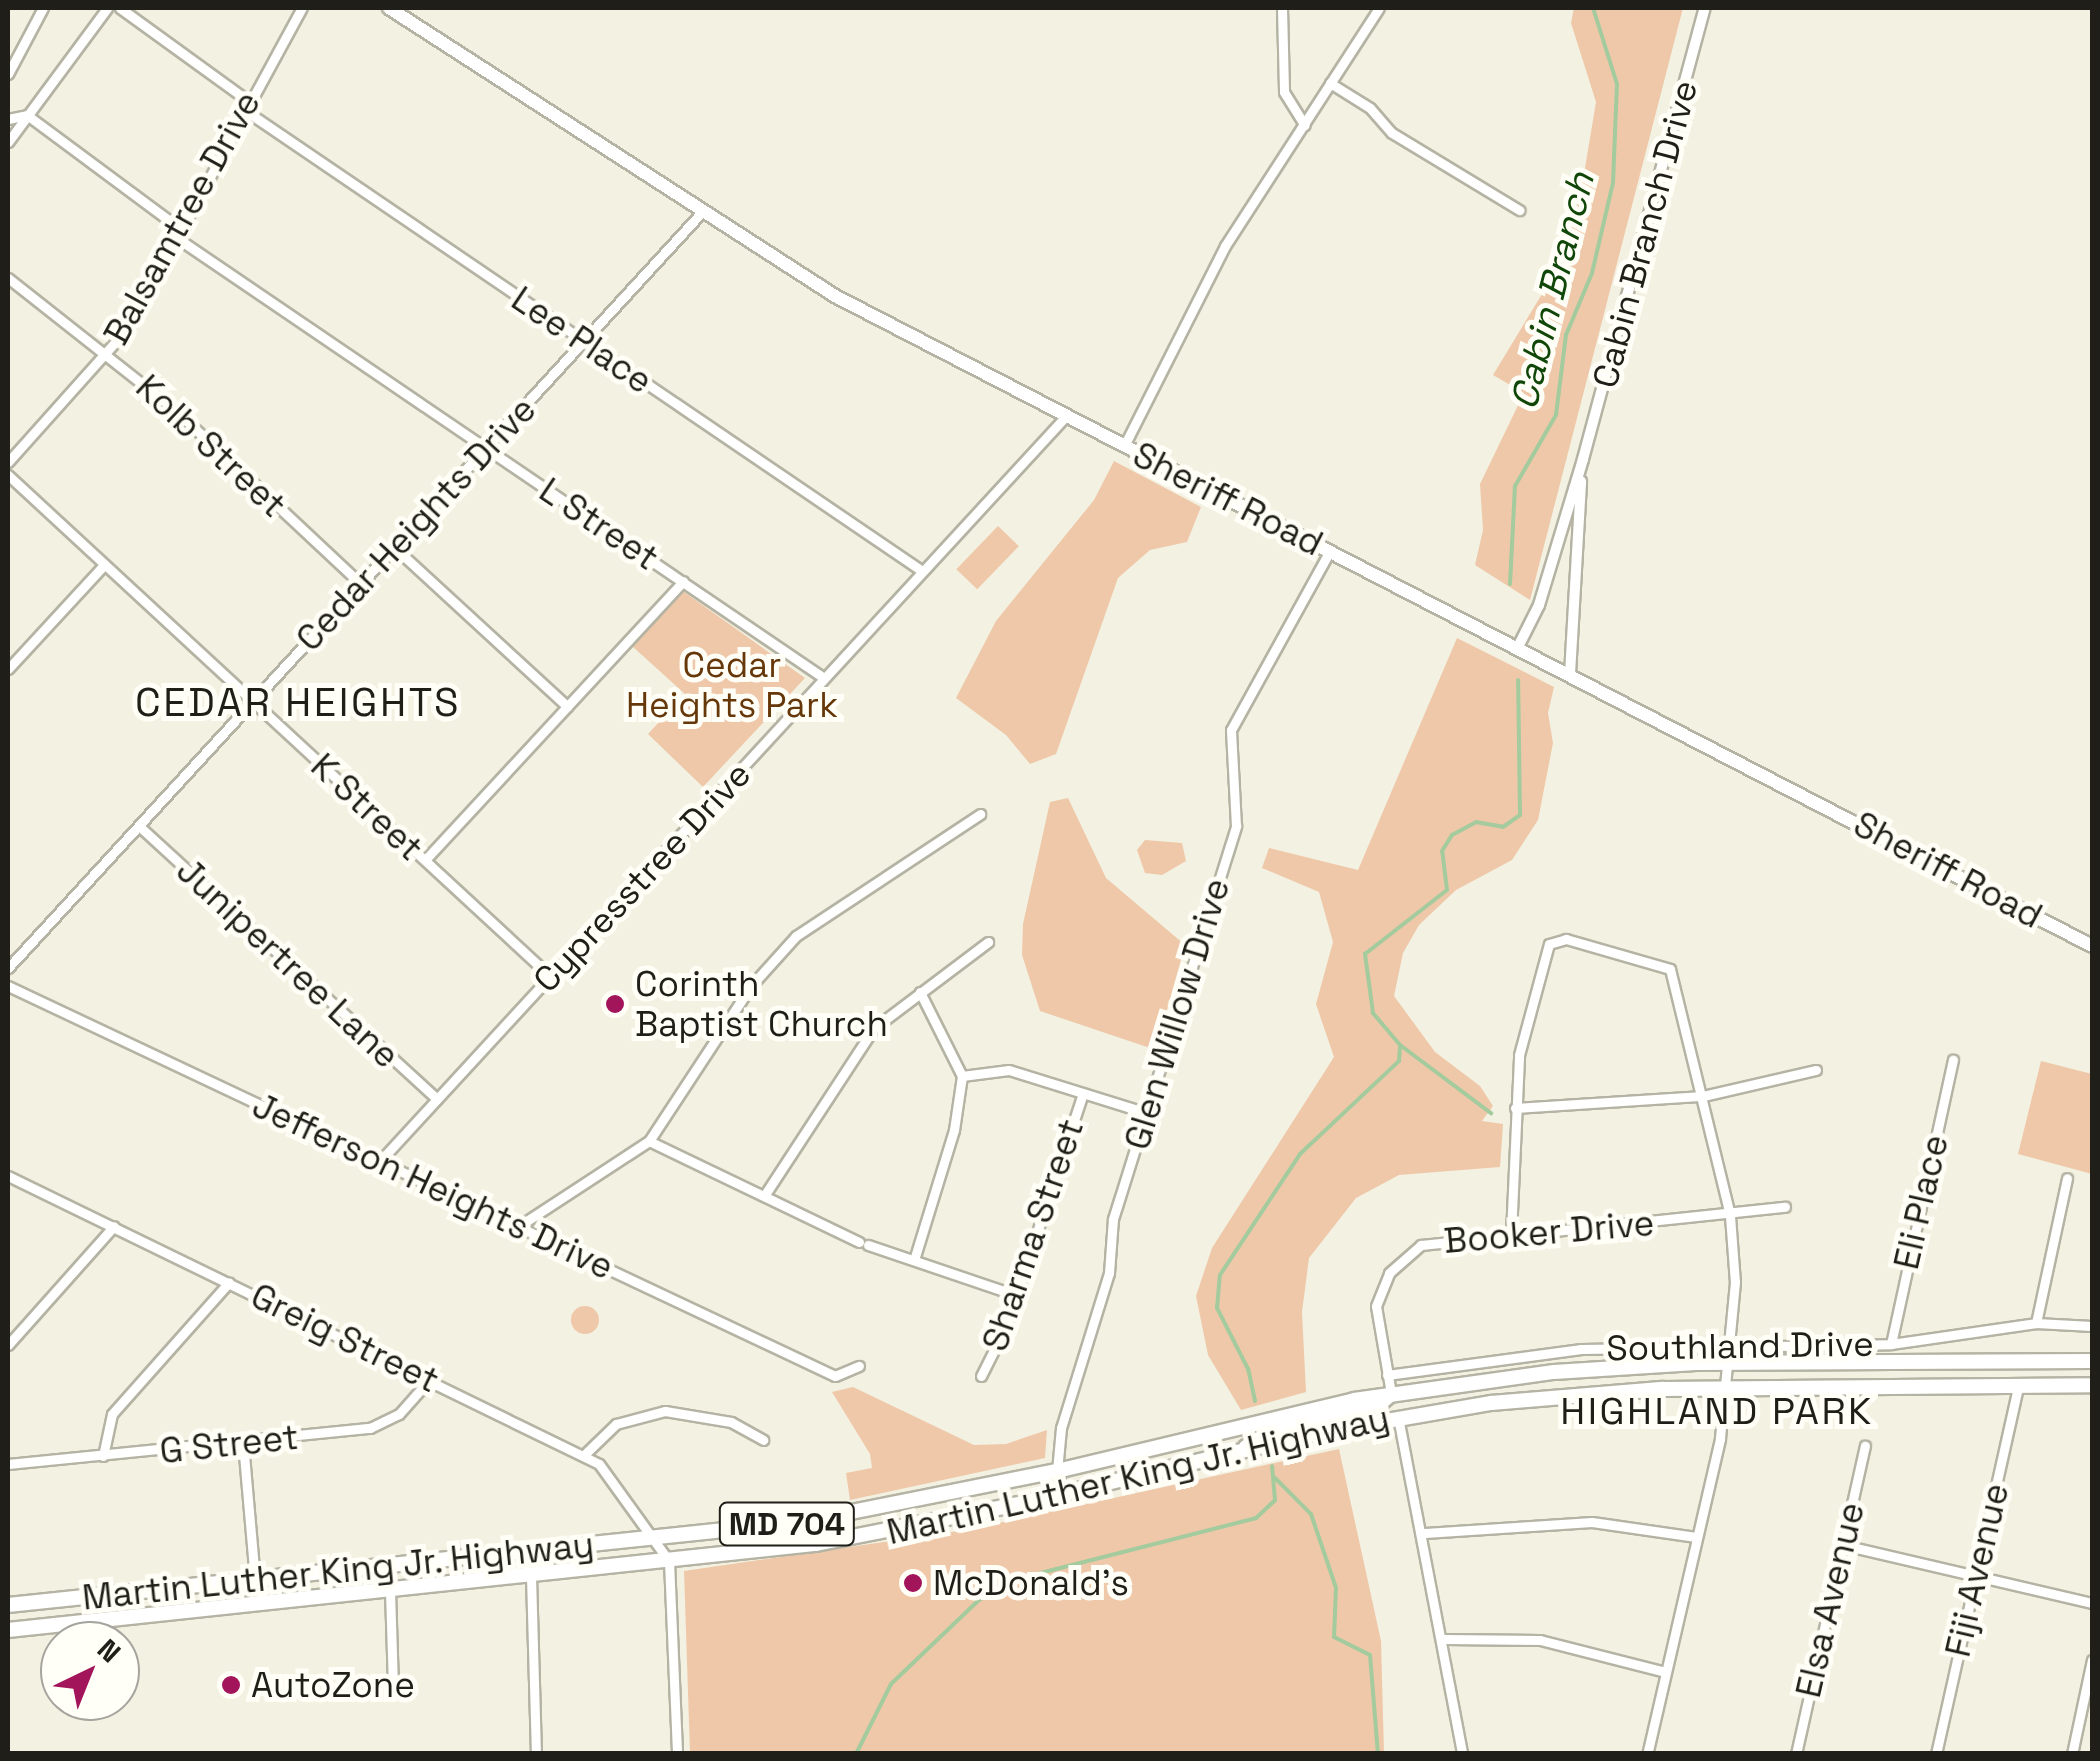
<!DOCTYPE html>
<style>
body{margin:0}
#map{position:relative;width:2100px;height:1761px;overflow:hidden;background:#f3f1e1;font-family:"Space Grotesk",sans-serif}
div>[style]{position:absolute}
[style*='--x']{left:calc(var(--x)*1px);top:calc(var(--y)*1px);width:calc(var(--w)*1px);rotate:calc(var(--a)*1deg)}
.green>*{inset:0;background:#efc8a9;transform-origin:0 0}
.round{border-radius:50%}
.stream>*{height:4px;margin:-2px;padding:0 2px;transform-origin:2px;border-radius:2px;background:#a3cb9d}
.roads{filter:drop-shadow(2px 0 #b5b3a3) drop-shadow(-2px 0 #b5b3a3) drop-shadow(0 2px #b5b3a3) drop-shadow(0 -2px #b5b3a3)}
.minor>*{height:9px;margin:-4.5px;padding:0 4.5px;transform-origin:4.5px;border-radius:4.5px;background:#fff}
.tertiary>*{height:10px;margin:-5px;padding:0 5px;transform-origin:5px;border-radius:5px;background:#fff}
.secondary>*{height:12px;margin:-6px;padding:0 6px;transform-origin:6px;border-radius:6px;background:#fff}
.primary>*{height:14px;margin:-7px;padding:0 7px;transform-origin:7px;border-radius:7px;background:#fff}
.dots>*{width:28px;height:28px;translate:-50% -50%;box-sizing:border-box;border:5px solid #fffef7;border-radius:50%}
span{translate:-50% -50%;white-space:nowrap;text-align:center;line-height:1.15;-webkit-text-stroke:10px #fffef7;paint-order:stroke}
.shield-label span{padding:2px 8px;background:#fffef7;border:2px solid;border-radius:8px;-webkit-text-stroke-width:0}
.shield-label{font-size:32px;color:#1f1e18;font-weight:700}
.street-label{font-size:35px;color:#1f1e18}
.park-label{font-size:35px;color:#653709}
.poi-label{font-size:35px;color:#1f1e18}
.left{translate:0 -50%;text-align:left}
.water-label{font-size:38px;color:#104708;font-style:italic}
.neighbourhood-label{font-size:38px;color:#1f1e18;letter-spacing:2.5px}
.quarter-label{font-size:40px;color:#1f1e18;letter-spacing:2.5px}
.frame{position:absolute;inset:0;border:10px solid #1f1e18;pointer-events:none}
.north{position:absolute;left:40px;top:1621px;width:100px;height:100px;box-sizing:border-box;background:#fffef7;border:2px solid #a5a49e;border-radius:50%;rotate:43deg;font-size:28px;font-weight:700;line-height:40px;text-align:center;color:#1f1e18}
.north::after{content:'';display:block;margin:auto;width:35px;height:45px;background:#a3155b;clip-path:polygon(50% 0,100% 100%,50% 72%,0 100%)}
</style>
<div id="map">
<div class="green">
<i style="clip-path:polygon(1574px 8px,1683px 8px,1530px 600px,1475px 565px,1483px 530px,1480px 484px,1524px 393px,1493px 375px,1562px 261px,1581px 192px,1596px 102px,1571px 23px)"></i>
<i style="clip-path:polygon(1114px 461px,1201px 507px,1187px 542px,1150px 550px,1118px 578px,1056px 754px,1030px 764px,1006px 735px,956px 698px,996px 621px,1094px 500px)"></i>
<i style="left:998px;top:526px;width:29px;height:60px;rotate:44deg"></i>
<i style="clip-path:polygon(684px 592px,805px 678px,703px 787px,648px 734px,685px 694px,632px 646px)"></i>
<i style="clip-path:polygon(1457px 638px,1554px 687px,1548px 713px,1553px 743px,1538px 820px,1512px 860px,1456px 890px,1419px 925px,1403px 953px,1394px 996px,1435px 1052px,1480px 1086px,1493px 1106px,1482px 1121px,1503px 1124px,1500px 1167px,1399px 1175px,1356px 1198px,1309px 1258px,1302px 1312px,1306px 1392px,1241px 1410px,1208px 1355px,1196px 1296px,1212px 1248px,1334px 1057px,1316px 1004px,1333px 942px,1319px 892px,1262px 868px,1269px 848px,1358px 870px)"></i>
<i style="clip-path:polygon(1068px 798px,1106px 878px,1185px 945px,1156px 1050px,1040px 1011px,1022px 955px,1023px 924px,1050px 802px)"></i>
<i style="clip-path:polygon(1145px 840px,1182px 843px,1186px 861px,1162px 875px,1145px 873px,1137px 850px)"></i>
<i style="clip-path:polygon(2041px 1061px,2092px 1074px,2092px 1174px,2018px 1154px)"></i>
<i class="round" style="left:571px;top:1306px;width:28px;height:28px"></i>
<i style="clip-path:polygon(853px 1387px,974px 1445px,1006px 1444px,1047px 1430px,1045px 1458px,850px 1500px,846px 1473px,872px 1468px,870px 1454px,832px 1392px)"></i>
<i style="clip-path:polygon(1339px 1449px,1381px 1641px,1384px 1753px,690px 1753px,684px 1571px,966px 1530px)"></i>
</div>
<div class="stream">
<i style="--x:1510;--y:584;--w:98;--a:-87.1"></i>
<i style="--x:1515;--y:486;--w:82;--a:-60"></i>
<i style="--x:1556;--y:415;--w:81;--a:-82.9"></i>
<i style="--x:1566;--y:335;--w:67;--a:-67.2"></i>
<i style="--x:1592;--y:273;--w:92;--a:-76.9"></i>
<i style="--x:1613;--y:183;--w:99;--a:-87.7"></i>
<i style="--x:1617;--y:84;--w:80;--a:-107.5"></i>
<i style="--x:1400;--y:1045;--w:114;--a:36.8"></i>
<i style="--x:1255;--y:1401;--w:33;--a:-102"></i>
<i style="--x:1248;--y:1369;--w:68;--a:-116.9"></i>
<i style="--x:1217;--y:1308;--w:33;--a:-85"></i>
<i style="--x:1220;--y:1275;--w:145;--a:-56.5"></i>
<i style="--x:1300;--y:1154;--w:136;--a:-43.2"></i>
<i style="--x:1399;--y:1061;--w:16;--a:-86"></i>
<i style="--x:1400;--y:1045;--w:42;--a:-130.2"></i>
<i style="--x:1373;--y:1013;--w:60;--a:-97.7"></i>
<i style="--x:1365;--y:954;--w:104;--a:-38"></i>
<i style="--x:1447;--y:890;--w:39;--a:-97"></i>
<i style="--x:1442;--y:851;--w:19;--a:-58"></i>
<i style="--x:1452;--y:835;--w:27;--a:-28"></i>
<i style="--x:1476;--y:822;--w:27;--a:10"></i>
<i style="--x:1503;--y:827;--w:21;--a:-35"></i>
<i style="--x:1520;--y:815;--w:135;--a:-90.8"></i>
<i style="--x:1275;--y:1478;--w:51;--a:45"></i>
<i style="--x:1311;--y:1514;--w:78;--a:71.3"></i>
<i style="--x:1336;--y:1588;--w:49;--a:92.3"></i>
<i style="--x:1334;--y:1637;--w:40;--a:26.6"></i>
<i style="--x:1370;--y:1655;--w:99;--a:85.4"></i>
<i style="--x:856;--y:1754;--w:78;--a:-63.4"></i>
<i style="--x:891;--y:1684;--w:122;--a:-43.7"></i>
<i style="--x:979;--y:1600;--w:47;--a:-27.6"></i>
<i style="--x:1021;--y:1578;--w:243;--a:-14.3"></i>
<i style="--x:1256;--y:1518;--w:26;--a:-43"></i>
<i style="--x:1275;--y:1500;--w:34;--a:-95"></i>
</div>
<div class="roads">
<div class="minor">
<i style="--x:120;--y:8;--w:157;--a:35.9"></i>
<i style="--x:1282;--y:8;--w:84;--a:88.6"></i>
<i style="--x:1284;--y:92;--w:39;--a:58"></i>
<i style="--x:8;--y:74;--w:75;--a:-62.1"></i>
<i style="--x:1330;--y:83;--w:47;--a:32"></i>
<i style="--x:1370;--y:108;--w:33;--a:49"></i>
<i style="--x:1392;--y:133;--w:149;--a:31.2"></i>
<i style="--x:243;--y:109;--w:821;--a:34.23"></i>
<i style="--x:8;--y:119;--w:19;--a:-12"></i>
<i style="--x:27;--y:115;--w:189;--a:36.6"></i>
<i style="--x:8;--y:142;--w:167;--a:-53.5"></i>
<i style="--x:174;--y:236;--w:786;--a:34.22"></i>
<i style="--x:8;--y:278;--w:211;--a:38.3"></i>
<i style="--x:174;--y:409;--w:256;--a:43.1"></i>
<i style="--x:1124;--y:446;--w:224;--a:-63.2"></i>
<i style="--x:1225;--y:246;--w:283;--a:-57.1"></i>
<i style="--x:8;--y:462;--w:180;--a:-48.2"></i>
<i style="--x:128;--y:328;--w:364;--a:-61.5"></i>
<i style="--x:8;--y:475;--w:738;--a:42.75"></i>
<i style="--x:395;--y:548;--w:234;--a:42.6"></i>
<i style="--x:8;--y:669;--w:142;--a:-47.3"></i>
<i style="--x:139;--y:826;--w:404;--a:42.5"></i>
<i style="--x:425;--y:860;--w:380;--a:-47.2"></i>
<i style="--x:8;--y:968;--w:1026;--a:-47.45"></i>
<i style="--x:8;--y:986;--w:914;--a:25.25"></i>
<i style="--x:835;--y:1376;--w:26;--a:-23"></i>
<i style="--x:962;--y:1076;--w:47;--a:-7.3"></i>
<i style="--x:1009;--y:1070;--w:145;--a:17.3"></i>
<i style="--x:1515;--y:1108;--w:188;--a:-3.7"></i>
<i style="--x:1703;--y:1096;--w:116;--a:-13"></i>
<i style="--x:649;--y:1141;--w:233;--a:25.7"></i>
<i style="--x:380;--y:1161;--w:1013;--a:-47.36"></i>
<i style="--x:8;--y:1176;--w:657;--a:25.98"></i>
<i style="--x:599;--y:1464;--w:120;--a:54.2"></i>
<i style="--x:669;--y:1561;--w:193;--a:87.6"></i>
<i style="--x:764;--y:1196;--w:201;--a:-56.8"></i>
<i style="--x:874;--y:1028;--w:143;--a:-37"></i>
<i style="--x:519;--y:1226;--w:155;--a:-33.2"></i>
<i style="--x:649;--y:1141;--w:184;--a:-56.7"></i>
<i style="--x:750;--y:987;--w:69;--a:-48"></i>
<i style="--x:796;--y:936;--w:221;--a:-33.5"></i>
<i style="--x:1511;--y:1234;--w:179;--a:-87.4"></i>
<i style="--x:1519;--y:1055;--w:115;--a:-74.9"></i>
<i style="--x:1549;--y:944;--w:18;--a:-16"></i>
<i style="--x:1566;--y:939;--w:108;--a:16.1"></i>
<i style="--x:1670;--y:969;--w:254;--a:76.3"></i>
<i style="--x:1730;--y:1216;--w:66;--a:85.7"></i>
<i style="--x:1735;--y:1282;--w:158;--a:95.5"></i>
<i style="--x:1720;--y:1439;--w:323;--a:103"></i>
<i style="--x:868;--y:1245;--w:156;--a:18.7"></i>
<i style="--x:914;--y:1260;--w:136;--a:-72.9"></i>
<i style="--x:954;--y:1130;--w:55;--a:-81.6"></i>
<i style="--x:962;--y:1076;--w:94;--a:-116.6"></i>
<i style="--x:2036;--y:1323;--w:148;--a:-77.9"></i>
<i style="--x:1891;--y:1344;--w:291;--a:-77.7"></i>
<i style="--x:8;--y:1345;--w:159;--a:-48.3"></i>
<i style="--x:1387;--y:1375;--w:196;--a:-7.6"></i>
<i style="--x:1581;--y:1349;--w:310;--a:-0.9"></i>
<i style="--x:1891;--y:1344;--w:147;--a:-8.2"></i>
<i style="--x:2036;--y:1323;--w:56;--a:3.1"></i>
<i style="--x:981;--y:1376;--w:56;--a:-63.4"></i>
<i style="--x:1006;--y:1326;--w:245;--a:-71.7"></i>
<i style="--x:1391;--y:1393;--w:88;--a:-99.8"></i>
<i style="--x:1376;--y:1306;--w:35;--a:-68"></i>
<i style="--x:1389;--y:1273;--w:43;--a:-41.2"></i>
<i style="--x:1421;--y:1245;--w:366;--a:-6"></i>
<i style="--x:1398;--y:1417;--w:343;--a:79.2"></i>
<i style="--x:243;--y:1443;--w:139;--a:85"></i>
<i style="--x:255;--y:1581;--w:25;--a:67"></i>
<i style="--x:586;--y:1453;--w:42;--a:-44"></i>
<i style="--x:616;--y:1424;--w:51;--a:-14.9"></i>
<i style="--x:665;--y:1411;--w:67;--a:9.5"></i>
<i style="--x:731;--y:1422;--w:37;--a:29"></i>
<i style="--x:103;--y:1456;--w:43;--a:-77.9"></i>
<i style="--x:112;--y:1414;--w:176;--a:-48.4"></i>
<i style="--x:8;--y:1464;--w:364;--a:-5.7"></i>
<i style="--x:370;--y:1428;--w:32;--a:-26"></i>
<i style="--x:399;--y:1414;--w:47;--a:-48.5"></i>
<i style="--x:1064;--y:1493;--w:23;--a:-108"></i>
<i style="--x:1057;--y:1471;--w:43;--a:-84.7"></i>
<i style="--x:1061;--y:1428;--w:162;--a:-72.8"></i>
<i style="--x:1109;--y:1273;--w:54;--a:-85.8"></i>
<i style="--x:1113;--y:1219;--w:412;--a:-72.6"></i>
<i style="--x:1236;--y:826;--w:96;--a:-93"></i>
<i style="--x:1231;--y:730;--w:205;--a:-61.1"></i>
<i style="--x:1425;--y:1533;--w:167;--a:-3.8"></i>
<i style="--x:1592;--y:1522;--w:105;--a:8.2"></i>
<i style="--x:1843;--y:1545;--w:256;--a:13.1"></i>
<i style="--x:531;--y:1576;--w:178;--a:88.4"></i>
<i style="--x:390;--y:1591;--w:95;--a:88.2"></i>
<i style="--x:1445;--y:1639;--w:95;--a:0.6"></i>
<i style="--x:1540;--y:1640;--w:126;--a:14.3"></i>
<i style="--x:1796;--y:1754;--w:316;--a:-77.4"></i>
<i style="--x:1936;--y:1754;--w:377;--a:-77.4"></i>
<i style="--x:2072;--y:1754;--w:96;--a:-78"></i>
</div>
<div class="tertiary">
<i style="--x:1518;--y:647;--w:47;--a:-63.4"></i>
<i style="--x:1539;--y:605;--w:152;--a:-73.2"></i>
<i style="--x:1583;--y:459;--w:467;--a:-74.9"></i>
<i style="--x:1570;--y:674;--w:193;--a:-86.7"></i>
</div>
<div class="secondary">
<i style="--x:389;--y:8;--w:531;--a:32.85"></i>
<i style="--x:835;--y:296;--w:1415;--a:27.34"></i>
</div>
<div class="primary">
<i style="--x:1246;--y:1447;--w:29;--a:-31"></i>
<i style="--x:1271;--y:1432;--w:107;--a:-13"></i>
<i style="--x:1375;--y:1408;--w:21;--a:-41"></i>
<i style="--x:8;--y:1605;--w:797;--a:-5.98"></i>
<i style="--x:801;--y:1522;--w:261;--a:-11.3"></i>
<i style="--x:1057;--y:1471;--w:305;--a:-13.4"></i>
<i style="--x:1354;--y:1400;--w:202;--a:-8"></i>
<i style="--x:1554;--y:1372;--w:142;--a:-3.6"></i>
<i style="--x:1696;--y:1363;--w:396;--a:-0.3"></i>
<i style="--x:8;--y:1630;--w:813;--a:-6.08"></i>
<i style="--x:816;--y:1544;--w:211;--a:-11.2"></i>
<i style="--x:1023;--y:1503;--w:302;--a:-13.4"></i>
<i style="--x:1317;--y:1433;--w:177;--a:-9.8"></i>
<i style="--x:1491;--y:1403;--w:173;--a:-4.7"></i>
<i style="--x:1663;--y:1389;--w:429;--a:-0.5"></i>
</div>
</div>
<div class="dots">
<i style="left:615px;top:1004px;background:#a3155b"></i>
<i style="left:913px;top:1583px;background:#a3155b"></i>
<i style="left:231px;top:1685px;background:#a3155b"></i>
</div>
<div class="shield-label">
<span style="left:787px;top:1524px">MD 704</span>
</div>
<div class="street-label">
<span style="left:182px;top:218px;rotate:-61deg">Balsamtree Drive</span>
<span style="left:1645px;top:234px;rotate:-75deg">Cabin Branch Drive</span>
<span style="left:582px;top:340px;rotate:34deg">Lee Place</span>
<span style="left:211px;top:446px;rotate:43deg">Kolb Street</span>
<span style="left:1228px;top:499px;rotate:27deg">Sheriff Road</span>
<span style="left:416px;top:524px;rotate:-47deg">Cedar Heights Drive</span>
<span style="left:599px;top:524px;rotate:34deg">L Street</span>
<span style="left:367px;top:807px;rotate:43deg">K Street</span>
<span style="left:1948px;top:870px;rotate:28deg">Sheriff Road</span>
<span style="left:642px;top:877px;rotate:-47deg">Cypresstree Drive</span>
<span style="left:288px;top:963px;rotate:43deg">Junipertree Lane</span>
<span style="left:1177px;top:1014px;rotate:-73deg">Glen Willow Drive</span>
<span style="left:433px;top:1186px;rotate:25deg">Jefferson Heights Drive</span>
<span style="left:1921px;top:1202px;rotate:-77deg">Eli Place</span>
<span style="left:1549px;top:1232px;rotate:-5deg">Booker Drive</span>
<span style="left:1033px;top:1235px;rotate:-71deg">Sharma Street</span>
<span style="left:345px;top:1338px;rotate:26deg">Greig Street</span>
<span style="left:1740px;top:1346px;rotate:-1deg">Southland Drive</span>
<span style="left:229px;top:1444px;rotate:-6deg">G Street</span>
<span style="left:1138px;top:1475px;rotate:-13deg">Martin Luther King Jr. Highway</span>
<span style="left:1977px;top:1570px;rotate:-77deg">Fiji Avenue</span>
<span style="left:338px;top:1571px;rotate:-6deg">Martin Luther King Jr. Highway</span>
<span style="left:1830px;top:1600px;rotate:-77deg">Elsa Avenue</span>
</div>
<div class="park-label">
<span style="left:732px;top:685px">Cedar<br>Heights Park</span>
</div>
<div class="poi-label">
<span class="left" style="left:635px;top:1004px">Corinth<br>Baptist Church</span>
<span class="left" style="left:933px;top:1583px">McDonald's</span>
<span class="left" style="left:251px;top:1685px">AutoZone</span>
</div>
<div class="water-label">
<span style="left:1553px;top:291px;rotate:-76deg">Cabin Branch</span>
</div>
<div class="neighbourhood-label">
<span style="left:1717px;top:1412px">HIGHLAND PARK</span>
</div>
<div class="quarter-label">
<span style="left:298px;top:703px">CEDAR HEIGHTS</span>
</div>
<div class="frame"></div>
<div class="north">N</div>
</div>
